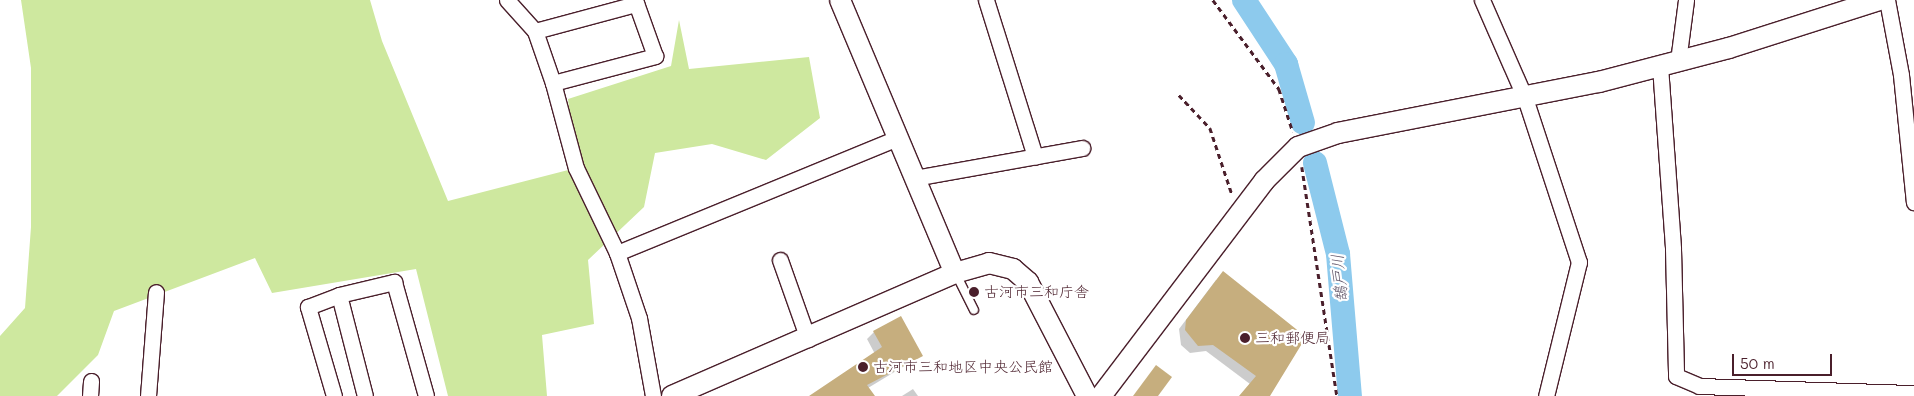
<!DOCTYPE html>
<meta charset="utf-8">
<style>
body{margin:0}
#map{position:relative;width:1914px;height:396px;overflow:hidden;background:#fff;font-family:Mali,"Klee One",sans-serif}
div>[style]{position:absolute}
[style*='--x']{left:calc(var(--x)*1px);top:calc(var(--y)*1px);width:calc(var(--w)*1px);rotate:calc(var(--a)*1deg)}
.green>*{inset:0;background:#cee89f}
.shadow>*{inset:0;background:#0003}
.river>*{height:24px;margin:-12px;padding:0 12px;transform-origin:12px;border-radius:12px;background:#8dcaed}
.building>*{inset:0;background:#c6ae7e}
.path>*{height:2.5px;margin-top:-1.25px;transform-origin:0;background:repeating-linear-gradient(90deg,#4a1f2b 0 5px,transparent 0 9px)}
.roads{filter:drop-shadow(1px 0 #4a1f2b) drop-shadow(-1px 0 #4a1f2b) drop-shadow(0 1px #4a1f2b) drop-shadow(0 -1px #4a1f2b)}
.service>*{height:8px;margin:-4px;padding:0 4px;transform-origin:4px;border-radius:4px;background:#fff}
.minor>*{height:15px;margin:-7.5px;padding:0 7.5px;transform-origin:7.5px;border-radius:7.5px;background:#fff}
.tertiary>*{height:20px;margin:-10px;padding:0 10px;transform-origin:10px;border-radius:10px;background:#fff}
.dots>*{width:14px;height:14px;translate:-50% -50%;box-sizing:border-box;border:2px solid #fff;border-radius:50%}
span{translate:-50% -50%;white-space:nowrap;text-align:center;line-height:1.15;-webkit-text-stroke:4.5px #fff;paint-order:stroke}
.poi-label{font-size:15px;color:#4a1f2b}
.left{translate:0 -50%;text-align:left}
.water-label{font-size:16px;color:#5e5265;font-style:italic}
.scale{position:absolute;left:1732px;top:354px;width:100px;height:22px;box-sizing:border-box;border:2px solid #4a1f2b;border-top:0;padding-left:6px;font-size:15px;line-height:18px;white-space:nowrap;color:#4a1f2b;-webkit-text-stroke:4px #fff;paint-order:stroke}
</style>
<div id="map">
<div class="green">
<i style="clip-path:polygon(21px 0,370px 0,382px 41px,448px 201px,576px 168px,568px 99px,671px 66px,679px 20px,689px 69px,809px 57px,820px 118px,766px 160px,712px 144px,655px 153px,644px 207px,588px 260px,594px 324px,542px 335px,547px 396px,448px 396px,416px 269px,272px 293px,255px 258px,114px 311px,98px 355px,57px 396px,0 396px,0 336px,25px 308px,31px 227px,31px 68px)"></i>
</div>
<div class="shadow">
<i style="clip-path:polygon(1216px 280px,1269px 396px,1240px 396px,1250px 384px,1206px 351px,1190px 353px,1181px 345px,1179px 329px)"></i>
<i style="clip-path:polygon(874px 332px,921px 356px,868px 388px,873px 396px,811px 396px,875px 354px,867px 339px)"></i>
<i style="clip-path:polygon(913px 389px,918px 396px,902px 396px)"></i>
</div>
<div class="river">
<i style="--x:1244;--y:0;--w:77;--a:56.7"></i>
<i style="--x:1286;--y:64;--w:61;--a:73.9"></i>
<i style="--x:1315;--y:163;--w:94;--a:75.8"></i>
<i style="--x:1338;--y:254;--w:143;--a:85.2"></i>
</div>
<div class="building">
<i style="clip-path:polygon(1223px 271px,1306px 337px,1270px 396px,1239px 396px,1256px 376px,1213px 345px,1198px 346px,1185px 330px,1186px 320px)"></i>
<i style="clip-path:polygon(901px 316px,923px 356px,867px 385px,875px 396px,809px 396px,882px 347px,873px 331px)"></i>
<i style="clip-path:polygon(1156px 365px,1172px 377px,1158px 396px,1133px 396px)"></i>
</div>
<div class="path">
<i style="--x:1213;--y:0;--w:111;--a:53.4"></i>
<i style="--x:1279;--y:89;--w:45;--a:72"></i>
<i style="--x:1179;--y:95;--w:45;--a:46.8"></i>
<i style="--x:1210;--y:128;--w:70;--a:71.6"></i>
<i style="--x:1302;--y:167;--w:232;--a:81.3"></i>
</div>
<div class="roads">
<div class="service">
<i style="--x:956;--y:274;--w:40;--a:63.4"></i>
</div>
<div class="minor">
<i style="--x:507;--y:0;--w:42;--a:47.9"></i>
<i style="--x:535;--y:31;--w:55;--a:70.9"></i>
<i style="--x:553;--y:83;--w:106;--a:-14.8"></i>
<i style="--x:655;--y:56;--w:59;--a:-109.7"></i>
<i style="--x:986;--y:0;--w:164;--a:72.6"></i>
<i style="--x:1482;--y:0;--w:107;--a:66.3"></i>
<i style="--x:1525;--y:98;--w:173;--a:71.8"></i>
<i style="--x:1579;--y:262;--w:138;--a:103.8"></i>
<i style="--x:1887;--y:0;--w:76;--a:79.4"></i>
<i style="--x:1901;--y:75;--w:128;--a:84.2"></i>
<i style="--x:535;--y:31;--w:105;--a:-15"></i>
<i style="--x:1678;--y:61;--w:62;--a:-82.5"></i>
<i style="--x:1660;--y:66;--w:183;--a:85.9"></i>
<i style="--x:1673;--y:249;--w:127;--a:88.6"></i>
<i style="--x:1676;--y:376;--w:25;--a:23"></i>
<i style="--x:1699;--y:386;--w:215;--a:1.9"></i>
<i style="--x:553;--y:83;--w:88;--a:74.9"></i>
<i style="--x:576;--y:168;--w:94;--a:64.2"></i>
<i style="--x:617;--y:253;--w:69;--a:71.3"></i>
<i style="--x:639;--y:318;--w:79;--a:79.8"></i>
<i style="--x:914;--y:178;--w:171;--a:-10.1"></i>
<i style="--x:617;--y:253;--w:304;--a:-22.3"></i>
<i style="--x:780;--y:260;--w:84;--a:70.5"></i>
<i style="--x:339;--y:295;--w:57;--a:-13.3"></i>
<i style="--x:394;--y:282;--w:118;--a:74.3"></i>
<i style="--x:90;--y:396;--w:15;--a:-86"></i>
<i style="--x:148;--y:396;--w:104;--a:-85.6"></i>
<i style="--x:334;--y:396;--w:93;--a:-106.3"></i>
<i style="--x:308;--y:307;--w:33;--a:-21"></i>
<i style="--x:339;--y:295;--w:104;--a:75.6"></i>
</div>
<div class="tertiary">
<i style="--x:840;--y:0;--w:296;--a:67.2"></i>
<i style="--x:672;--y:396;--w:309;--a:-23.5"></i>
<i style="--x:955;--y:273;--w:35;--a:-16"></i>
<i style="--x:989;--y:263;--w:25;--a:14"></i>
<i style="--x:1013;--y:269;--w:20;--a:41"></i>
<i style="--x:1028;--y:282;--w:128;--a:62.6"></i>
<i style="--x:1101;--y:396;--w:270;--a:-52.8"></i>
<i style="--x:1264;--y:181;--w:48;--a:-45"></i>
<i style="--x:1298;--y:147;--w:42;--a:-19.3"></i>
<i style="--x:1338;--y:133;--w:266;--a:-11.1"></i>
<i style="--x:1599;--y:82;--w:134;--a:-14.7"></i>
<i style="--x:1729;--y:48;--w:157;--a:-17.7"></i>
</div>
</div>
<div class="dots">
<i style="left:974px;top:292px;background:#4a1f2b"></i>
<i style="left:1245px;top:338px;background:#4a1f2b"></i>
<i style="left:863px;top:367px;background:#4a1f2b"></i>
</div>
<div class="poi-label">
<span class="left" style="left:984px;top:292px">古河市三和庁舎</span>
<span class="left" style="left:1255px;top:338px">三和郵便局</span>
<span class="left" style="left:873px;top:367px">古河市三和地区中央公民館</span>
</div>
<div class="water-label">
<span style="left:1339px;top:278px;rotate:-95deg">鵠戸川</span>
</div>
<div class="scale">50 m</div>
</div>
